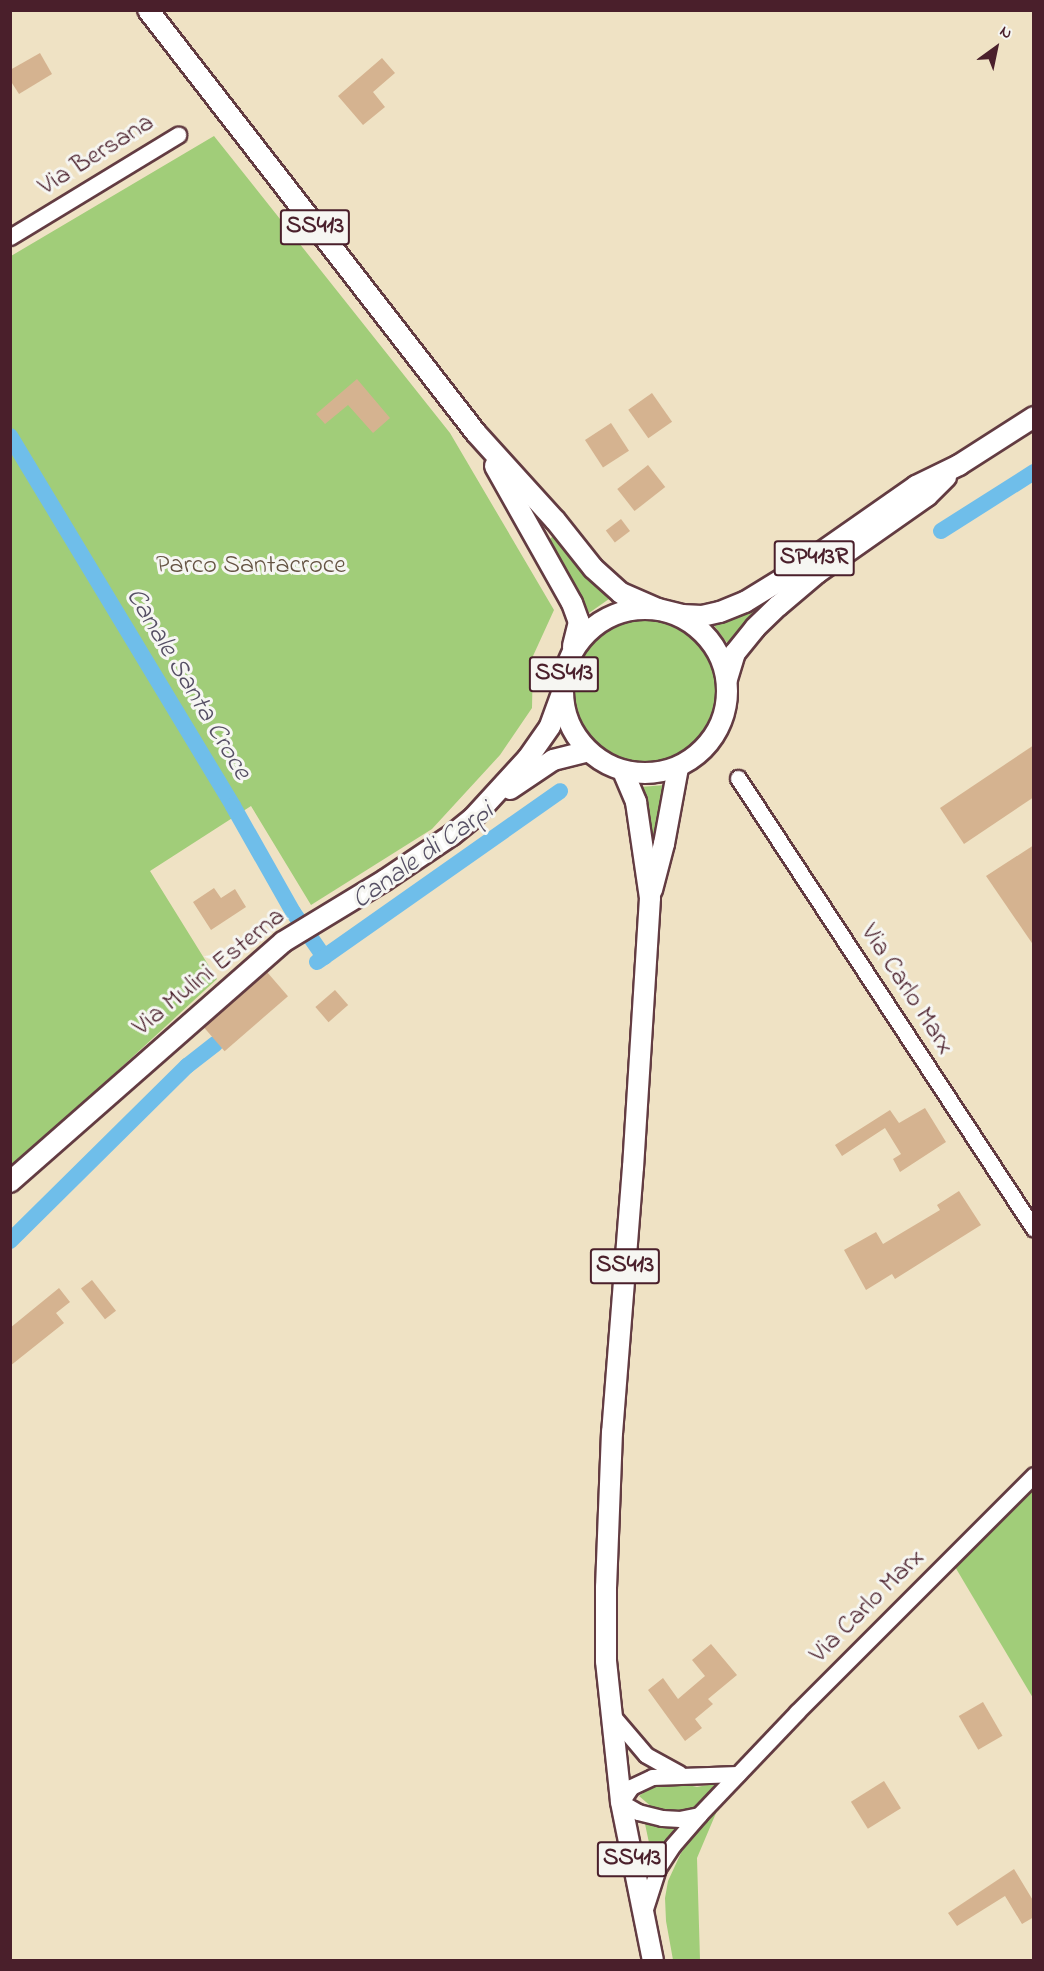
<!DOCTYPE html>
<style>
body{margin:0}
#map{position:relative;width:1044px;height:1971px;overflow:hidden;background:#efe2c4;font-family:"Indie Flower",sans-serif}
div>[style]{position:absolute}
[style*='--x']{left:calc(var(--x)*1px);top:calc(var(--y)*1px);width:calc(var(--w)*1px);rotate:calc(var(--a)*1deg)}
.green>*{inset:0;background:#a1cd79}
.round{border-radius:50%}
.canal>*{height:16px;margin:-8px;padding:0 8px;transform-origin:8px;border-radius:8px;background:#6fbeea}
.building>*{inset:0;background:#d5b390;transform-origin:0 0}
.roads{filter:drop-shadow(2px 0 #633c42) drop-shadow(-2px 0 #633c42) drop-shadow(0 2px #633c42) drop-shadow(0 -2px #633c42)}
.minor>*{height:15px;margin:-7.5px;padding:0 7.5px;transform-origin:7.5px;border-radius:7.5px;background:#fff}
.major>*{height:20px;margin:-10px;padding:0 10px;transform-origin:10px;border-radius:10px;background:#fff}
.major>.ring{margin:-10px;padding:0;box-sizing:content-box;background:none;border:20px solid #fff;border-radius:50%}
span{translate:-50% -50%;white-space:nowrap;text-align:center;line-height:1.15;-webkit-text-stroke:6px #f6f6f2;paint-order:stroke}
.shield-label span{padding:2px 4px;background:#f6f6f2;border:2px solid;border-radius:4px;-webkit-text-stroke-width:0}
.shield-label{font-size:24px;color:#4a1f2b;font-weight:700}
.street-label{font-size:26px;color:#4a1f2b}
.park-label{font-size:26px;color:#645342}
.water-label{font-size:27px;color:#554f64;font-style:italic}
.frame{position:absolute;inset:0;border:12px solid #4a1f2b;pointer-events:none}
.north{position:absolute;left:966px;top:18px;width:60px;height:60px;-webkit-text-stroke:4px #f6f6f2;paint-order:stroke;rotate:33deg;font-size:16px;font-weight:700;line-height:24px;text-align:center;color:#4a1f2b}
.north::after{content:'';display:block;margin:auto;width:21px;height:27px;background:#4a1f2b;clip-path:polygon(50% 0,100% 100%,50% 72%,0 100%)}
</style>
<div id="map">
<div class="green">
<i style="clip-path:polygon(214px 136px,450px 433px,554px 610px,533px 656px,532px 708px,500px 755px,432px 829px,311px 905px,251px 806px,150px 871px,217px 979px,11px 1169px,11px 256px)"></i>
<i style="clip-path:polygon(554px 535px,557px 536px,609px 599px,589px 613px,550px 539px)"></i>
<i style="clip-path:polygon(773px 596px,776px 599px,731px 648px,713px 624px,745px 613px)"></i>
<i class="round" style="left:574px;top:620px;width:142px;height:142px"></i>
<i style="clip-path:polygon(666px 785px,658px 822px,656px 840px,652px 839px,648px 809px,640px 787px)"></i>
<i style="clip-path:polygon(1033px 1471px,1033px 1698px,948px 1555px)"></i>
<i style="clip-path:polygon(675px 1782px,697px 1787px,723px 1782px,697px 1807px,684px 1812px,653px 1808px,639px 1796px,657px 1783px)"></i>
<i style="clip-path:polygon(719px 1806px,697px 1858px,700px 1960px,673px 1960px,666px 1921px,665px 1898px,668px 1881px,681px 1853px,700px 1825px)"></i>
<i style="clip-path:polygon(647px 1822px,666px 1827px,681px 1827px,654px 1866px,645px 1824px)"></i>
</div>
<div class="canal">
<i style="--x:10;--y:436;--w:432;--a:58.9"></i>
<i style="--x:233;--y:806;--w:122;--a:60.5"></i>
<i style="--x:293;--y:912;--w:55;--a:55.4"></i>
<i style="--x:941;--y:531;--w:110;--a:-32.4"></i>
<i style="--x:317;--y:962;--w:297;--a:-35.1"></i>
<i style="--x:10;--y:1241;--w:249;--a:-44.7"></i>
<i style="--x:187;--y:1066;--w:36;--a:-38"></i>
</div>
<div class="building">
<i style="clip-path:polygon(40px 53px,52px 74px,19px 94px,10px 80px,10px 70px)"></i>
<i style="clip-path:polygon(382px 58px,395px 73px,373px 92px,385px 107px,363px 125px,338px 96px)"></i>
<i style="clip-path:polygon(357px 379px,390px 418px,373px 433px,348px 405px,325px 424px,316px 414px)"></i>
<i style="left:652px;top:393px;width:35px;height:29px;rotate:55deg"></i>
<i style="left:611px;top:423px;width:33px;height:31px;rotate:57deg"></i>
<i style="left:648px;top:465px;width:28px;height:39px;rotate:52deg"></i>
<i style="left:621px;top:519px;width:15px;height:19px;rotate:53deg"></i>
<i style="clip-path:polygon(1034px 745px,1034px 797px,964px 844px,940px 808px)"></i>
<i style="clip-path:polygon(1034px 845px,1034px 946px,986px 876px)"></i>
<i style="clip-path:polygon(214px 888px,221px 898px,235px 889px,246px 907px,211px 930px,193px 902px)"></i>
<i style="left:267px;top:972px;width:32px;height:84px;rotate:49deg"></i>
<i style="left:335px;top:990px;width:20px;height:26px;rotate:49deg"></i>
<i style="clip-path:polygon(925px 1108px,946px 1142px,900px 1172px,893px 1159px,901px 1154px,885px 1128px,842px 1156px,835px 1145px,890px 1110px,899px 1123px)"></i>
<i style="clip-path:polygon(959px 1191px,981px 1225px,895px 1279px,892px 1274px,866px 1290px,844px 1250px,876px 1232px,883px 1244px,940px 1210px,937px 1205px)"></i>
<i style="left:92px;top:1280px;width:39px;height:14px;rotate:52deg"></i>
<i style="clip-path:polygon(59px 1288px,70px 1302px,56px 1313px,64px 1323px,10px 1366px,10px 1328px)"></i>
<i style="clip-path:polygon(711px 1644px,737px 1675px,708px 1699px,713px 1704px,695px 1719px,702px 1728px,685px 1741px,648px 1690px,663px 1678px,678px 1699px,705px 1676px,692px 1660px)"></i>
<i style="left:983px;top:1702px;width:39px;height:28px;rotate:60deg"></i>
<i style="left:884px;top:1781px;width:32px;height:39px;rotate:58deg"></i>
<i style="clip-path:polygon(1014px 1869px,1034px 1902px,1034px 1917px,1022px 1924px,1005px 1896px,957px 1926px,948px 1913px)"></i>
</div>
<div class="roads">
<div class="minor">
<i style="--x:10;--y:237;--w:197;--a:-31.3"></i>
<i style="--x:738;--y:778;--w:539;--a:56.72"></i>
<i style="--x:612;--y:1715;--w:52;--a:49.6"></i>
<i style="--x:646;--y:1755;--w:38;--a:29"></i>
<i style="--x:699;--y:1815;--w:19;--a:168"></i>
<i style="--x:680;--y:1819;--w:18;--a:-177"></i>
<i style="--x:662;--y:1818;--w:25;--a:-166"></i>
<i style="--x:638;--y:1812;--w:20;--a:-150"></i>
<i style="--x:621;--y:1802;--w:18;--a:-56"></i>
<i style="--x:631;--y:1787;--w:23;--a:-25"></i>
<i style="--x:652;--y:1777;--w:86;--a:-2"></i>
<i style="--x:644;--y:1912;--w:46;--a:-72.3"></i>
<i style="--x:658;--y:1868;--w:27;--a:-57"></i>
<i style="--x:673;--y:1845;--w:40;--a:-49"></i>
<i style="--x:699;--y:1815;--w:142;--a:-46.4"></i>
<i style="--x:797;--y:1712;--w:335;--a:-45"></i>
</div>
<div class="major">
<i style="--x:148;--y:10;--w:535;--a:52.21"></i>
<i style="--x:476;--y:433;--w:118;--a:47.8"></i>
<i style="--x:555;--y:520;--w:61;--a:51.6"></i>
<i style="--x:593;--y:568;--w:38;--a:42"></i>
<i style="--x:621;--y:593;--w:40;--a:23.4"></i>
<i style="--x:658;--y:609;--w:25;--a:14"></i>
<i style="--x:682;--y:615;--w:20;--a:3"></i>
<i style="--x:702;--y:616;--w:18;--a:-13"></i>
<i style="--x:720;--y:612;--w:27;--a:-22"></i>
<i style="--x:745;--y:602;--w:52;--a:-31.5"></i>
<i style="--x:789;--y:575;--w:155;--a:-35"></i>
<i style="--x:916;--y:486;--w:48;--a:-26"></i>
<i style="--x:959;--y:465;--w:89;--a:-32.6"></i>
<i style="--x:495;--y:466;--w:157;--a:60.7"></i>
<i style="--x:572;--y:603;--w:20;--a:70"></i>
<i style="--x:579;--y:622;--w:25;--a:104"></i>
<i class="ring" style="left:563px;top:609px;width:144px;height:144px"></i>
<i style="--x:727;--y:679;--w:27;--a:-73"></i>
<i style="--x:735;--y:653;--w:32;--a:-51"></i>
<i style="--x:755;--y:628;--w:32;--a:-44"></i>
<i style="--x:778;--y:606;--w:51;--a:-40.2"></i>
<i style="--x:817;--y:573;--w:134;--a:-35"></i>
<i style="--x:927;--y:496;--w:27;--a:-45"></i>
<i style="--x:623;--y:771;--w:34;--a:67"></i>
<i style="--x:636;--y:802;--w:97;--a:81.7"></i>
<i style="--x:650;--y:898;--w:270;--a:93.6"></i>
<i style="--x:633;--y:1167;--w:266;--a:94.5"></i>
<i style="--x:612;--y:1432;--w:155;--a:92.2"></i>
<i style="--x:606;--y:1587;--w:74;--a:90"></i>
<i style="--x:606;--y:1661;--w:142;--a:83.9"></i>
<i style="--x:621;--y:1802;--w:161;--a:78.6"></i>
<i style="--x:510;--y:789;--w:52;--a:-34"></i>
<i style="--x:553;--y:760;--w:36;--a:-14"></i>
<i style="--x:652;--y:890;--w:48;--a:-75.4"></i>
<i style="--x:664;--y:844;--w:77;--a:-79.6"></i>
<i style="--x:10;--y:1182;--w:363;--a:-41.3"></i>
<i style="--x:283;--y:942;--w:119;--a:-31.3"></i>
<i style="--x:385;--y:880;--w:81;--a:-33.9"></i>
<i style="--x:452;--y:835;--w:27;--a:-39"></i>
<i style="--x:473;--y:818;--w:81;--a:-47.5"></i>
<i style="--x:528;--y:758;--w:39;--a:-55"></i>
<i style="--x:550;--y:726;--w:35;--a:-70"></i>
</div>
</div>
<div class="shield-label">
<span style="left:315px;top:227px">SS413</span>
<span style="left:814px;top:558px">SP413R</span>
<span style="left:564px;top:674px">SS413</span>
<span style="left:625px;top:1266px">SS413</span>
<span style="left:632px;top:1859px">SS413</span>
</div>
<div class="street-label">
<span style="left:97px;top:156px;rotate:-32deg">Via Bersana</span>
<span style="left:210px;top:973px;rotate:-39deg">Via Mulini Esterna</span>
<span style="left:906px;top:990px;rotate:57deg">Via Carlo Marx</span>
<span style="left:868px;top:1607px;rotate:-45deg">Via Carlo Marx</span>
</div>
<div class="park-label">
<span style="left:251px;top:567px">Parco Santacroce</span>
</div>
<div class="water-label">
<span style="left:188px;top:684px;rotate:59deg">Canale Santa Croce</span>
<span style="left:423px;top:856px;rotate:-35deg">Canale di Carpi</span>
</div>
<div class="frame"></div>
<div class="north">N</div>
</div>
